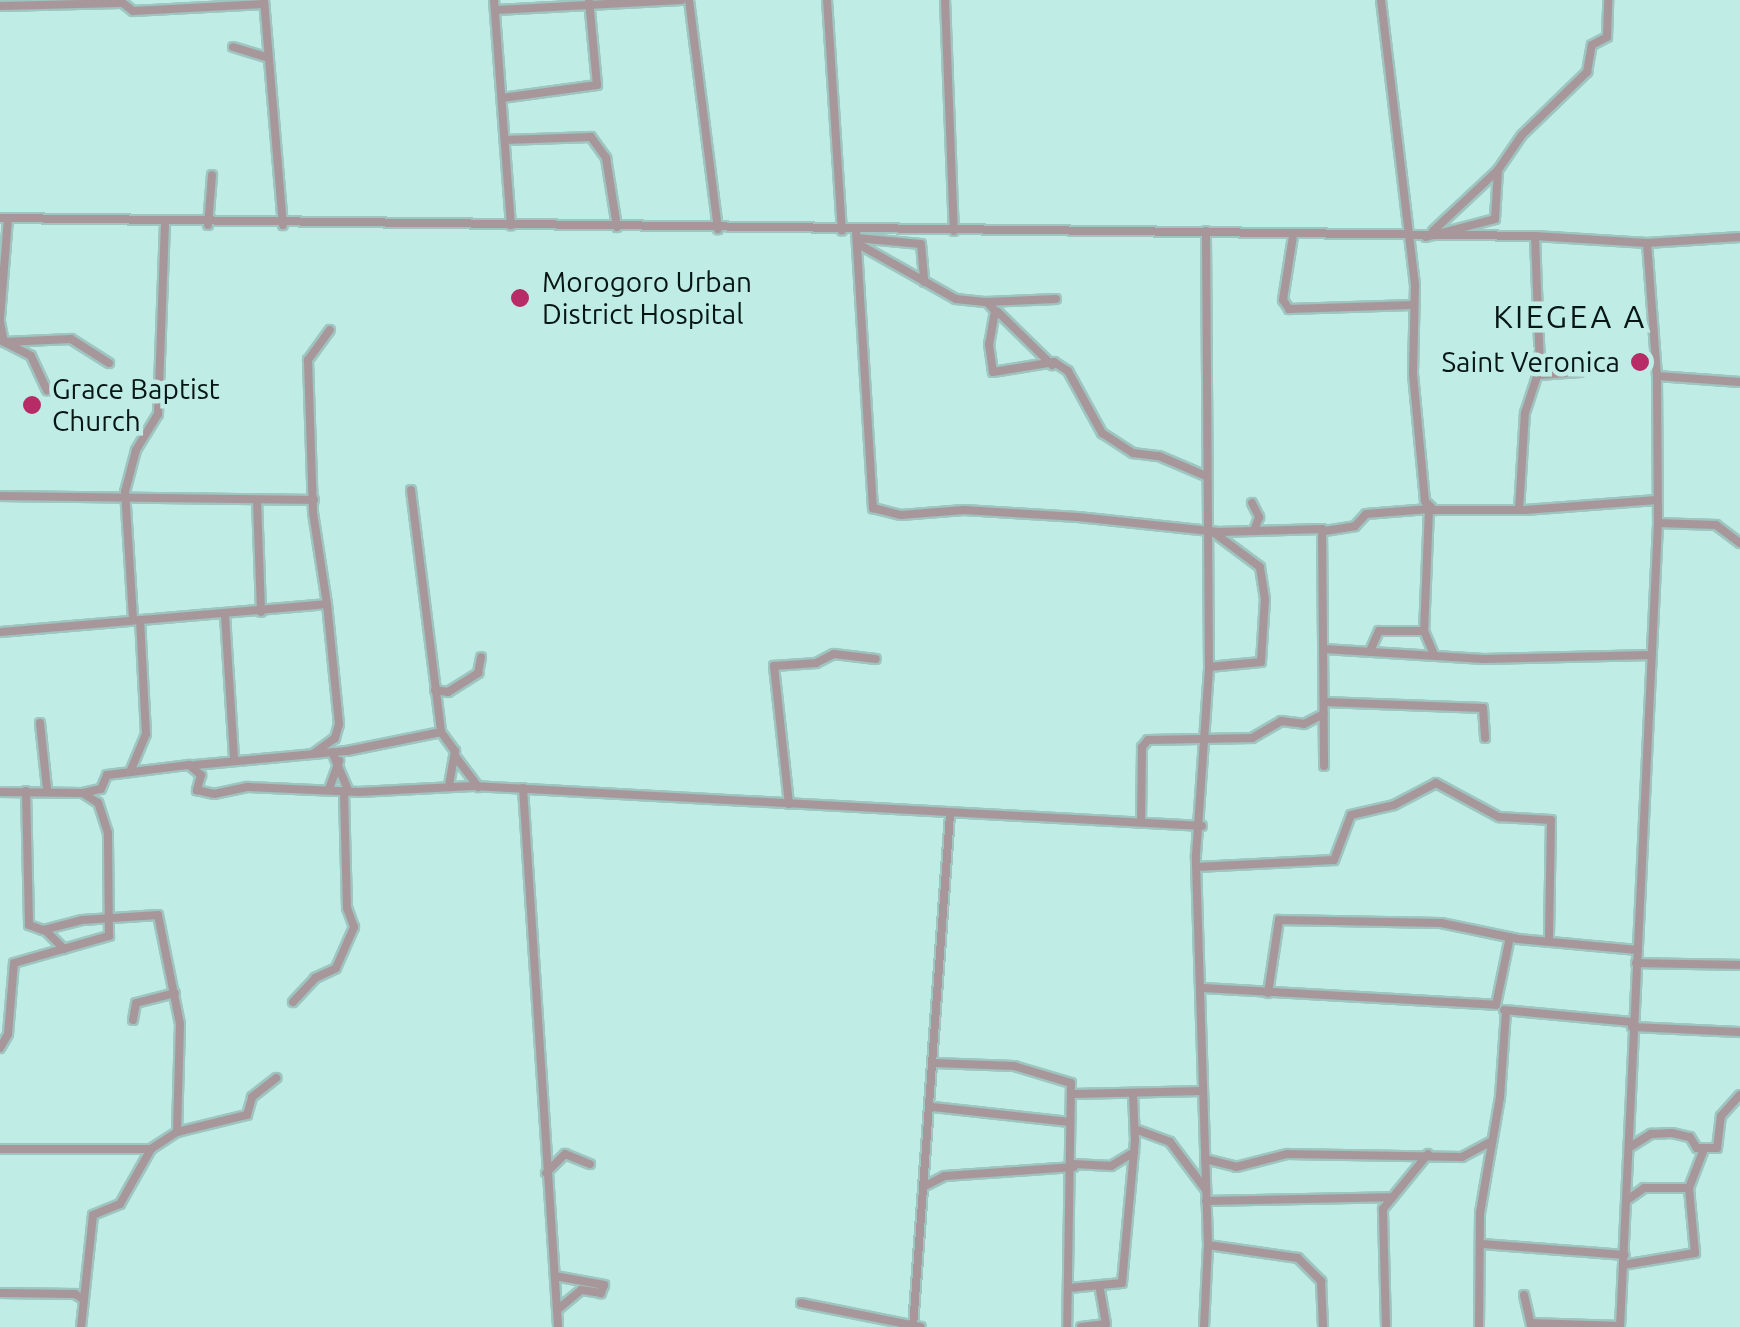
<!DOCTYPE html>
<style>
body{margin:0}
#map{position:relative;width:1740px;height:1327px;overflow:hidden;background:#c0ece6;font-family:Ubuntu,sans-serif}
div>[style]{position:absolute}
[style*='--x']{left:calc(var(--x)*1px);top:calc(var(--y)*1px);width:calc(var(--w)*1px);rotate:calc(var(--a)*1deg)}
.roads{filter:drop-shadow(2px 0 #9ec5c0) drop-shadow(-2px 0 #9ec5c0) drop-shadow(0 2px #9ec5c0) drop-shadow(0 -2px #9ec5c0)}
.minor>*{height:8px;margin:-4px;padding:0 4px;transform-origin:4px;border-radius:4px;background:#a7979b}
.dots>*{width:28px;height:28px;translate:-50% -50%;box-sizing:border-box;border:5px solid #c0ece6;border-radius:50%}
span{translate:-50% -50%;white-space:nowrap;text-align:center;line-height:1.15;-webkit-text-stroke:9px #c0ece6;paint-order:stroke}
.poi-label{font-size:28px;color:#051614}
.left{translate:0 -50%;text-align:left}
.right{translate:-100% -50%;text-align:right}
.quarter-label{font-size:32px;color:#051614;letter-spacing:2.5px}
</style>
<div id="map">
<div class="roads">
<div class="minor">
<i style="--x:119;--y:0;--w:18;--a:38"></i>
<i style="--x:133;--y:11;--w:131;--a:-3.1"></i>
<i style="--x:264;--y:0;--w:226;--a:85.2"></i>
<i style="--x:494;--y:0;--w:226;--a:85.7"></i>
<i style="--x:689;--y:0;--w:231;--a:82.8"></i>
<i style="--x:827;--y:0;--w:231;--a:86.3"></i>
<i style="--x:945;--y:0;--w:231;--a:87.8"></i>
<i style="--x:1381;--y:0;--w:287;--a:83.2"></i>
<i style="--x:1415;--y:285;--w:89;--a:91.3"></i>
<i style="--x:1413;--y:374;--w:128;--a:84.6"></i>
<i style="--x:1425;--y:501;--w:13;--a:45"></i>
<i style="--x:1434;--y:510;--w:91;--a:0"></i>
<i style="--x:1525;--y:510;--w:132;--a:-4.3"></i>
<i style="--x:0;--y:6;--w:120;--a:-1.4"></i>
<i style="--x:496;--y:10;--w:186;--a:-3.1"></i>
<i style="--x:233;--y:47;--w:34;--a:17"></i>
<i style="--x:502;--y:98;--w:96;--a:-7.8"></i>
<i style="--x:597;--y:85;--w:85;--a:-95.4"></i>
<i style="--x:505;--y:140;--w:86;--a:-2"></i>
<i style="--x:591;--y:137;--w:26;--a:54"></i>
<i style="--x:606;--y:158;--w:70;--a:80.9"></i>
<i style="--x:0;--y:218;--w:1535;--a:0.67"></i>
<i style="--x:1535;--y:236;--w:112;--a:3.6"></i>
<i style="--x:1647;--y:243;--w:93;--a:-3.7"></i>
<i style="--x:208;--y:225;--w:50;--a:-85.4"></i>
<i style="--x:856;--y:231;--w:278;--a:86.5"></i>
<i style="--x:873;--y:508;--w:29;--a:14"></i>
<i style="--x:901;--y:515;--w:63;--a:-4.5"></i>
<i style="--x:964;--y:510;--w:114;--a:3.5"></i>
<i style="--x:1078;--y:517;--w:142;--a:6.1"></i>
<i style="--x:1219;--y:532;--w:103;--a:-1.7"></i>
<i style="--x:1322;--y:529;--w:237;--a:89.5"></i>
<i style="--x:1433;--y:231;--w:89;--a:-43.2"></i>
<i style="--x:1293;--y:236;--w:65;--a:98.9"></i>
<i style="--x:1283;--y:300;--w:11;--a:56"></i>
<i style="--x:1289;--y:309;--w:124;--a:-1.8"></i>
<i style="--x:1426;--y:237;--w:71;--a:-14.6"></i>
<i style="--x:1495;--y:219;--w:49;--a:-86.5"></i>
<i style="--x:1498;--y:170;--w:42;--a:-55.6"></i>
<i style="--x:1522;--y:135;--w:91;--a:-44.1"></i>
<i style="--x:1587;--y:72;--w:27;--a:-80"></i>
<i style="--x:1592;--y:45;--w:17;--a:-28"></i>
<i style="--x:1607;--y:37;--w:37;--a:-88"></i>
<i style="--x:857;--y:238;--w:64;--a:5.4"></i>
<i style="--x:921;--y:244;--w:38;--a:85"></i>
<i style="--x:860;--y:245;--w:110;--a:29.4"></i>
<i style="--x:956;--y:299;--w:31;--a:6"></i>
<i style="--x:987;--y:302;--w:12;--a:48"></i>
<i style="--x:995;--y:311;--w:34;--a:100"></i>
<i style="--x:989;--y:344;--w:28;--a:82"></i>
<i style="--x:993;--y:372;--w:62;--a:-9.3"></i>
<i style="--x:1054;--y:362;--w:17;--a:33"></i>
<i style="--x:1068;--y:371;--w:71;--a:61.3"></i>
<i style="--x:1102;--y:433;--w:37;--a:33"></i>
<i style="--x:1133;--y:453;--w:26;--a:7"></i>
<i style="--x:1159;--y:456;--w:51;--a:23.1"></i>
<i style="--x:987;--y:302;--w:69;--a:-2.5"></i>
<i style="--x:998;--y:312;--w:76;--a:44.5"></i>
<i style="--x:0;--y:318;--w:100;--a:-85.4"></i>
<i style="--x:0;--y:322;--w:20;--a:79"></i>
<i style="--x:4;--y:342;--w:30;--a:27"></i>
<i style="--x:31;--y:356;--w:38;--a:65"></i>
<i style="--x:4;--y:342;--w:67;--a:-2.6"></i>
<i style="--x:71;--y:339;--w:45;--a:32.3"></i>
<i style="--x:1539;--y:375;--w:41;--a:-4.2"></i>
<i style="--x:1657;--y:376;--w:83;--a:4.1"></i>
<i style="--x:411;--y:490;--w:244;--a:82.9"></i>
<i style="--x:0;--y:496;--w:314;--a:0.7"></i>
<i style="--x:257;--y:501;--w:111;--a:87.9"></i>
<i style="--x:1252;--y:503;--w:16;--a:63"></i>
<i style="--x:1259;--y:517;--w:15;--a:110"></i>
<i style="--x:1429;--y:509;--w:122;--a:92.3"></i>
<i style="--x:1424;--y:631;--w:26;--a:67"></i>
<i style="--x:1519;--y:510;--w:97;--a:-86.5"></i>
<i style="--x:1525;--y:413;--w:48;--a:-71.9"></i>
<i style="--x:1540;--y:367;--w:131;--a:-92.2"></i>
<i style="--x:1658;--y:523;--w:58;--a:2"></i>
<i style="--x:1716;--y:525;--w:30;--a:37"></i>
<i style="--x:1325;--y:531;--w:30;--a:-9"></i>
<i style="--x:1355;--y:526;--w:16;--a:-47"></i>
<i style="--x:1366;--y:514;--w:63;--a:-4.5"></i>
<i style="--x:327;--y:604;--w:93;--a:-98.7"></i>
<i style="--x:313;--y:512;--w:152;--a:-91.9"></i>
<i style="--x:308;--y:360;--w:37;--a:-54"></i>
<i style="--x:225;--y:615;--w:145;--a:86.4"></i>
<i style="--x:133;--y:618;--w:126;--a:-93.6"></i>
<i style="--x:125;--y:492;--w:43;--a:-75.3"></i>
<i style="--x:136;--y:450;--w:42;--a:-58.6"></i>
<i style="--x:158;--y:414;--w:190;--a:-87.9"></i>
<i style="--x:0;--y:632;--w:328;--a:-4.9"></i>
<i style="--x:327;--y:604;--w:121;--a:84.3"></i>
<i style="--x:339;--y:724;--w:15;--a:106"></i>
<i style="--x:335;--y:738;--w:26;--a:144"></i>
<i style="--x:1324;--y:649;--w:160;--a:3.6"></i>
<i style="--x:1484;--y:659;--w:167;--a:-1.4"></i>
<i style="--x:1370;--y:651;--w:22;--a:-66"></i>
<i style="--x:1379;--y:631;--w:45;--a:0"></i>
<i style="--x:1209;--y:667;--w:52;--a:-5.5"></i>
<i style="--x:1261;--y:662;--w:63;--a:-86.4"></i>
<i style="--x:1265;--y:599;--w:32;--a:-99"></i>
<i style="--x:1260;--y:567;--w:59;--a:-143.3"></i>
<i style="--x:435;--y:690;--w:13;--a:9"></i>
<i style="--x:448;--y:692;--w:36;--a:-32"></i>
<i style="--x:478;--y:673;--w:16;--a:-79"></i>
<i style="--x:1324;--y:702;--w:159;--a:2.2"></i>
<i style="--x:1483;--y:708;--w:30;--a:86"></i>
<i style="--x:40;--y:723;--w:66;--a:83.9"></i>
<i style="--x:332;--y:752;--w:43;--a:67"></i>
<i style="--x:455;--y:756;--w:39;--a:53"></i>
<i style="--x:195;--y:765;--w:153;--a:-5.3"></i>
<i style="--x:347;--y:751;--w:96;--a:-11.4"></i>
<i style="--x:441;--y:732;--w:24;--a:54"></i>
<i style="--x:455;--y:751;--w:36;--a:100"></i>
<i style="--x:130;--y:772;--w:41;--a:-67.2"></i>
<i style="--x:146;--y:734;--w:114;--a:-93"></i>
<i style="--x:523;--y:788;--w:540;--a:86.28"></i>
<i style="--x:329;--y:789;--w:30;--a:-70"></i>
<i style="--x:26;--y:791;--w:134;--a:88.7"></i>
<i style="--x:29;--y:925;--w:15;--a:20"></i>
<i style="--x:43;--y:930;--w:40;--a:-14.4"></i>
<i style="--x:82;--y:920;--w:76;--a:-3.8"></i>
<i style="--x:158;--y:915;--w:111;--a:78.6"></i>
<i style="--x:180;--y:1024;--w:108;--a:91.6"></i>
<i style="--x:177;--y:1132;--w:31;--a:147"></i>
<i style="--x:151;--y:1149;--w:63;--a:119.4"></i>
<i style="--x:120;--y:1204;--w:29;--a:158"></i>
<i style="--x:93;--y:1215;--w:113;--a:96.1"></i>
<i style="--x:0;--y:792;--w:83;--a:0.7"></i>
<i style="--x:83;--y:793;--w:18;--a:-13"></i>
<i style="--x:101;--y:789;--w:15;--a:-67"></i>
<i style="--x:107;--y:775;--w:83;--a:-7"></i>
<i style="--x:189;--y:765;--w:16;--a:40"></i>
<i style="--x:201;--y:775;--w:16;--a:105"></i>
<i style="--x:197;--y:790;--w:17;--a:13"></i>
<i style="--x:214;--y:794;--w:35;--a:-12"></i>
<i style="--x:248;--y:787;--w:111;--a:2.6"></i>
<i style="--x:359;--y:792;--w:114;--a:-3"></i>
<i style="--x:473;--y:786;--w:730;--a:3.14"></i>
<i style="--x:789;--y:804;--w:139;--a:-96.2"></i>
<i style="--x:774;--y:666;--w:42;--a:-4.1"></i>
<i style="--x:816;--y:663;--w:20;--a:-27"></i>
<i style="--x:834;--y:654;--w:42;--a:6.8"></i>
<i style="--x:1141;--y:821;--w:74;--a:-89.2"></i>
<i style="--x:1142;--y:747;--w:9;--a:-49"></i>
<i style="--x:1148;--y:740;--w:104;--a:-1.1"></i>
<i style="--x:1252;--y:738;--w:34;--a:-30"></i>
<i style="--x:1281;--y:721;--w:23;--a:7"></i>
<i style="--x:1304;--y:724;--w:22;--a:-27"></i>
<i style="--x:1197;--y:867;--w:137;--a:-2.9"></i>
<i style="--x:1334;--y:860;--w:48;--a:-69.3"></i>
<i style="--x:1351;--y:815;--w:44;--a:-13.1"></i>
<i style="--x:1394;--y:805;--w:47;--a:-27.6"></i>
<i style="--x:1436;--y:783;--w:72;--a:28.4"></i>
<i style="--x:1499;--y:817;--w:52;--a:3.3"></i>
<i style="--x:1551;--y:820;--w:119;--a:91"></i>
<i style="--x:45;--y:930;--w:27;--a:45"></i>
<i style="--x:1636;--y:963;--w:104;--a:1.1"></i>
<i style="--x:1203;--y:988;--w:293;--a:3.3"></i>
<i style="--x:1496;--y:1005;--w:69;--a:-78.4"></i>
<i style="--x:1268;--y:993;--w:74;--a:-81.4"></i>
<i style="--x:1279;--y:920;--w:162;--a:1.1"></i>
<i style="--x:1441;--y:923;--w:79;--a:11.7"></i>
<i style="--x:1518;--y:939;--w:120;--a:5.3"></i>
<i style="--x:293;--y:1002;--w:33;--a:-47"></i>
<i style="--x:315;--y:978;--w:23;--a:-25"></i>
<i style="--x:336;--y:968;--w:45;--a:-66.3"></i>
<i style="--x:354;--y:927;--w:20;--a:-110"></i>
<i style="--x:347;--y:908;--w:117;--a:-91.5"></i>
<i style="--x:1504;--y:1010;--w:128;--a:5.4"></i>
<i style="--x:133;--y:1020;--w:17;--a:-80"></i>
<i style="--x:136;--y:1003;--w:40;--a:-14.4"></i>
<i style="--x:1632;--y:1027;--w:108;--a:2.7"></i>
<i style="--x:0;--y:1048;--w:16;--a:-60"></i>
<i style="--x:8;--y:1034;--w:71;--a:-85.2"></i>
<i style="--x:14;--y:963;--w:99;--a:-15.9"></i>
<i style="--x:109;--y:936;--w:103;--a:-90.6"></i>
<i style="--x:108;--y:833;--w:32;--a:-108"></i>
<i style="--x:98;--y:803;--w:17;--a:-147"></i>
<i style="--x:935;--y:1063;--w:79;--a:2.2"></i>
<i style="--x:1014;--y:1066;--w:59;--a:16.6"></i>
<i style="--x:1071;--y:1083;--w:244;--a:90.9"></i>
<i style="--x:1073;--y:1094;--w:130;--a:-1.3"></i>
<i style="--x:933;--y:1107;--w:137;--a:6.3"></i>
<i style="--x:1135;--y:1129;--w:37;--a:20"></i>
<i style="--x:1170;--y:1142;--w:60;--a:53.1"></i>
<i style="--x:177;--y:1132;--w:72;--a:-13.7"></i>
<i style="--x:247;--y:1115;--w:19;--a:-74"></i>
<i style="--x:252;--y:1097;--w:31;--a:-38"></i>
<i style="--x:1630;--y:1147;--w:25;--a:-32"></i>
<i style="--x:1651;--y:1134;--w:21;--a:-3"></i>
<i style="--x:1672;--y:1133;--w:18;--a:13"></i>
<i style="--x:1690;--y:1137;--w:13;--a:58"></i>
<i style="--x:1697;--y:1148;--w:20;--a:0"></i>
<i style="--x:1717;--y:1148;--w:32;--a:-83"></i>
<i style="--x:1721;--y:1116;--w:28;--a:-48"></i>
<i style="--x:0;--y:1149;--w:151;--a:0"></i>
<i style="--x:1205;--y:1159;--w:32;--a:14"></i>
<i style="--x:1236;--y:1167;--w:53;--a:-14.3"></i>
<i style="--x:1287;--y:1154;--w:175;--a:1"></i>
<i style="--x:1462;--y:1157;--w:32;--a:-28"></i>
<i style="--x:1074;--y:1164;--w:37;--a:3"></i>
<i style="--x:1111;--y:1166;--w:27;--a:-31"></i>
<i style="--x:546;--y:1173;--w:27;--a:-45"></i>
<i style="--x:565;--y:1154;--w:27;--a:22"></i>
<i style="--x:927;--y:1185;--w:20;--a:-27"></i>
<i style="--x:945;--y:1176;--w:129;--a:-4"></i>
<i style="--x:1627;--y:1200;--w:21;--a:-35"></i>
<i style="--x:1644;--y:1188;--w:45;--a:0"></i>
<i style="--x:1689;--y:1188;--w:42;--a:-69"></i>
<i style="--x:1206;--y:1201;--w:184;--a:-1.2"></i>
<i style="--x:1482;--y:1244;--w:143;--a:4.4"></i>
<i style="--x:1208;--y:1245;--w:91;--a:8.2"></i>
<i style="--x:1298;--y:1258;--w:33;--a:45"></i>
<i style="--x:1321;--y:1281;--w:46;--a:87.5"></i>
<i style="--x:1623;--y:1265;--w:73;--a:-9.5"></i>
<i style="--x:1695;--y:1253;--w:65;--a:-95.3"></i>
<i style="--x:555;--y:1276;--w:50;--a:10.4"></i>
<i style="--x:604;--y:1285;--w:9;--a:111"></i>
<i style="--x:601;--y:1293;--w:20;--a:-171"></i>
<i style="--x:581;--y:1290;--w:31;--a:140"></i>
<i style="--x:1069;--y:1288;--w:53;--a:-5.4"></i>
<i style="--x:1122;--y:1283;--w:144;--a:-84.8"></i>
<i style="--x:1135;--y:1140;--w:46;--a:-92.5"></i>
<i style="--x:0;--y:1293;--w:75;--a:0.8"></i>
<i style="--x:75;--y:1294;--w:9;--a:32"></i>
<i style="--x:1524;--y:1295;--w:31;--a:77"></i>
<i style="--x:801;--y:1303;--w:122;--a:11.3"></i>
<i style="--x:1531;--y:1323;--w:89;--a:1.9"></i>
<i style="--x:913;--y:1327;--w:513;--a:-85.87"></i>
<i style="--x:1081;--y:1327;--w:25;--a:-7"></i>
<i style="--x:1106;--y:1324;--w:35;--a:-100"></i>
<i style="--x:1204;--y:1327;--w:82;--a:-87.2"></i>
<i style="--x:1208;--y:1245;--w:390;--a:-91.8"></i>
<i style="--x:1196;--y:855;--w:188;--a:-86"></i>
<i style="--x:1209;--y:667;--w:436;--a:-90.4"></i>
<i style="--x:1386;--y:1327;--w:118;--a:-91.5"></i>
<i style="--x:1383;--y:1209;--w:71;--a:-50.7"></i>
<i style="--x:1479;--y:1327;--w:114;--a:-89.5"></i>
<i style="--x:1480;--y:1213;--w:118;--a:-80.2"></i>
<i style="--x:1500;--y:1097;--w:85;--a:-86"></i>
<i style="--x:1620;--y:1327;--w:805;--a:-87.29"></i>
<i style="--x:1658;--y:523;--w:147;--a:-90.4"></i>
<i style="--x:1657;--y:376;--w:133;--a:-94.3"></i>
</div>
</div>
<div class="dots">
<i style="left:520px;top:298px;background:#b72c66"></i>
<i style="left:1640px;top:362px;background:#b72c66"></i>
<i style="left:32px;top:405px;background:#b72c66"></i>
</div>
<div class="poi-label">
<span class="left" style="left:542px;top:298px">Morogoro Urban<br>District Hospital</span>
<span class="right" style="left:1620px;top:362px">Saint Veronica</span>
<span class="left" style="left:52px;top:405px">Grace Baptist<br>Church</span>
</div>
<div class="quarter-label">
<span style="left:1570px;top:316px">KIEGEA A</span>
</div>
</div>
